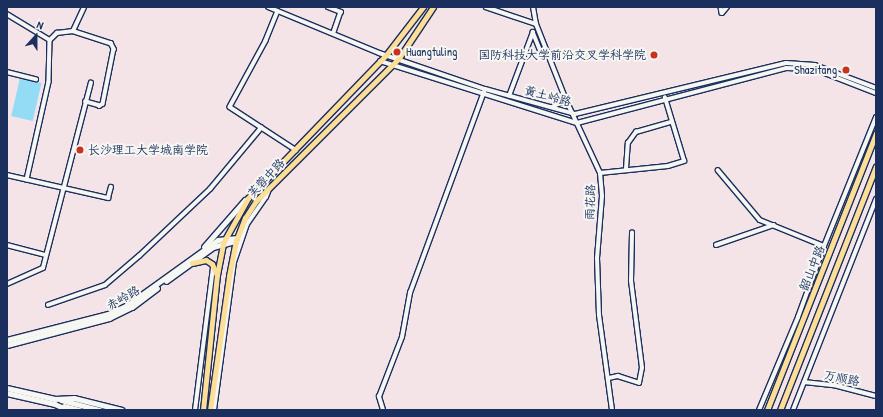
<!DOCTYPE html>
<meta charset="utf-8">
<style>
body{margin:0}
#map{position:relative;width:883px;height:417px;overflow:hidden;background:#f4e4e8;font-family:"Patrick Hand","LXGW WenKai TC",sans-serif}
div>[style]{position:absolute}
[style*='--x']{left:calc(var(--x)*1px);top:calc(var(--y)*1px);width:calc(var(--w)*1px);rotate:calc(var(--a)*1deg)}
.water>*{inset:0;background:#94dbf6;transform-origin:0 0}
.roads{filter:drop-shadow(1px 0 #1b2f5e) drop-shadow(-1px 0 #1b2f5e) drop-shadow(0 1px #1b2f5e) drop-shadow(0 -1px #1b2f5e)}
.minor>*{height:3.5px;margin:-1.75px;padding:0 1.75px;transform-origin:1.75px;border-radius:1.75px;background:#f6f6f2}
.tertiary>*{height:4px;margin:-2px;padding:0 2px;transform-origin:2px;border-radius:2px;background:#f6f6f2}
.secondary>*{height:4.5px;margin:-2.25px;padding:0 2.25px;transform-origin:2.25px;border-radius:2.25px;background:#f6f6f2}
.primary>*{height:5px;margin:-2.5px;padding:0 2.5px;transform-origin:2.5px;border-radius:2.5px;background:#fcde96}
.dots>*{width:11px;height:11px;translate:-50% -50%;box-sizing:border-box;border:2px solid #f6f6f2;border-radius:50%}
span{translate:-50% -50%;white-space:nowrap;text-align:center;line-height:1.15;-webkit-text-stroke:4px #f6f6f2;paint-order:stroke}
.poi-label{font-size:12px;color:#1b2f5e}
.left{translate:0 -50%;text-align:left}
.right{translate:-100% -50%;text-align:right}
.street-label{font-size:12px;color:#1b2f5e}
.frame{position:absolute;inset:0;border:8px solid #1b2f5e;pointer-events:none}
.north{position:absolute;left:16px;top:16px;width:40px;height:40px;-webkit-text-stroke:3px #f6f6f2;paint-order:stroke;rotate:21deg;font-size:11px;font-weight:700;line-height:16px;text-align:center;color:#1b2f5e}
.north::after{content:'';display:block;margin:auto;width:14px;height:18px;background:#1b2f5e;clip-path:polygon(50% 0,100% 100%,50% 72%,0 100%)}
</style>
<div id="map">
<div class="water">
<i style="left:20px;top:78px;width:22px;height:39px;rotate:13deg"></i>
</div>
<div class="roads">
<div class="minor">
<i style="--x:328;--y:7;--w:14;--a:21"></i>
<i style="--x:341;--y:12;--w:21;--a:109"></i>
<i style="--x:486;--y:7;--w:53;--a:18.8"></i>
<i style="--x:721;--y:7;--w:6;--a:81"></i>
<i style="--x:278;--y:11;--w:32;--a:112"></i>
<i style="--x:266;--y:41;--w:75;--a:118.6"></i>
<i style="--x:230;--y:107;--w:79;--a:33.1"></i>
<i style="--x:722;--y:13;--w:8;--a:-50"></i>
<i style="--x:7;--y:14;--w:50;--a:31.2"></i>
<i style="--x:50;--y:40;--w:42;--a:91.4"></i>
<i style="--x:49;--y:82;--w:100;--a:102.7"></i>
<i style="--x:73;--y:31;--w:26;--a:-65"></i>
<i style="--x:50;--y:40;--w:10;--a:-45"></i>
<i style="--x:57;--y:33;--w:16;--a:-7"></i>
<i style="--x:73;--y:31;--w:40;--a:18"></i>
<i style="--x:111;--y:43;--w:7;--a:63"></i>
<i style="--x:114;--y:49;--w:56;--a:101.3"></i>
<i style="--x:103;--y:104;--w:4;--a:146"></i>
<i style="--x:100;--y:106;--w:15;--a:-164"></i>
<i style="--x:7;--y:72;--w:30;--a:14"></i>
<i style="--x:509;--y:96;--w:68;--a:-69.4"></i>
<i style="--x:533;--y:32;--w:24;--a:68"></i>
<i style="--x:626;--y:169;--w:26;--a:-86"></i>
<i style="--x:628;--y:143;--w:14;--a:-54"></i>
<i style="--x:636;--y:132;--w:37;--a:-16"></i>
<i style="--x:718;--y:170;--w:65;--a:50"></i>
<i style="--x:760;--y:220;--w:69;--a:22.1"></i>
<i style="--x:600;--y:173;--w:68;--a:-5.9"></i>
<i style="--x:668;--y:166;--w:17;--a:-17"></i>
<i style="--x:684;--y:161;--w:66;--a:-106.8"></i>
<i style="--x:7;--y:175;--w:104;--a:12.8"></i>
<i style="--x:108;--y:198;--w:11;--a:-75"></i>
<i style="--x:7;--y:245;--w:40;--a:14.4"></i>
<i style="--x:716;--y:245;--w:61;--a:-19"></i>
<i style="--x:7;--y:284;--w:39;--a:-24"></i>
<i style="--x:43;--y:268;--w:191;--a:-75.5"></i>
<i style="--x:48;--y:305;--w:60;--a:-19.3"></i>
<i style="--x:105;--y:285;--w:45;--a:-40.5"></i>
<i style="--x:139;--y:256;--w:98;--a:-43.3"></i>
<i style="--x:210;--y:189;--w:80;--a:-50.1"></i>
<i style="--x:609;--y:378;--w:9;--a:-13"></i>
<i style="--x:618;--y:376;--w:22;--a:18"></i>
<i style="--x:639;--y:383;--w:15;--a:-79"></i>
<i style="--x:642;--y:368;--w:88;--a:-97.2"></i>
<i style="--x:631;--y:281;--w:48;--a:-88.8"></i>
<i style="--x:804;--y:382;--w:30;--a:6"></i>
<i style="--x:834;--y:385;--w:43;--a:14.7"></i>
<i style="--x:383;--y:410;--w:14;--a:-107"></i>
<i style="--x:379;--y:397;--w:64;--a:-69"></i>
<i style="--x:402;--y:337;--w:45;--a:-79.7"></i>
<i style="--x:410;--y:293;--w:214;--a:-69.8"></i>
</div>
<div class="tertiary">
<i style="--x:268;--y:7;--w:120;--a:22.5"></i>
<i style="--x:379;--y:53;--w:112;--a:18.8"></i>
<i style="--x:485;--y:89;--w:93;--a:15.5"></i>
<i style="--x:575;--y:114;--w:217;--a:-13.6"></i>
<i style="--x:786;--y:63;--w:29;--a:4"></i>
<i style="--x:815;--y:65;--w:65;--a:20.7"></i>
<i style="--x:533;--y:7;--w:17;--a:80"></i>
<i style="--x:536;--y:24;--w:82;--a:68.5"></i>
<i style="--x:566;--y:100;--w:81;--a:65"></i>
<i style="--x:600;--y:173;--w:23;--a:85"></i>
<i style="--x:602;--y:196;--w:62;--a:94.6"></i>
<i style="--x:597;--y:258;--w:57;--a:88"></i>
<i style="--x:599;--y:315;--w:96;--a:82.2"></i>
<i style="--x:380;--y:61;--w:207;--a:17.5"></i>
<i style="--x:577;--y:123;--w:216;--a:-14.7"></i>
<i style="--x:786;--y:68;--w:28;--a:2"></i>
<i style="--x:814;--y:69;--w:66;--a:21.2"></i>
<i style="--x:552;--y:107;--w:16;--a:-27"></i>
<i style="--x:195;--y:410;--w:144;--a:-82.8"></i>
<i style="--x:214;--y:410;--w:149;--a:-82.3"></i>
<i style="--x:234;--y:262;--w:40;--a:-71.1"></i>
<i style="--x:247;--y:224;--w:33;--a:-55"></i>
<i style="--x:266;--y:197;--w:9;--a:-69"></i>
<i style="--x:759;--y:410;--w:101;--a:-67.2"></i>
<i style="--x:798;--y:317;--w:76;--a:-69.9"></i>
<i style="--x:824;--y:246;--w:139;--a:-68"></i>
<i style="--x:793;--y:410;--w:227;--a:-68.5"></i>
</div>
<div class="secondary">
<i style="--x:204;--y:247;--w:62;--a:-48.9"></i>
<i style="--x:166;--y:281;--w:58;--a:-35.9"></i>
<i style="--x:213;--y:247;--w:24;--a:-15"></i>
<i style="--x:7;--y:340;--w:104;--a:-14.4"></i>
<i style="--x:108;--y:314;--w:20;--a:-24"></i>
<i style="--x:126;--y:306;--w:113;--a:-35.7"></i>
<i style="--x:218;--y:240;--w:19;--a:-6"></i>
<i style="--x:7;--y:345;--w:106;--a:-14.8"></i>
<i style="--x:109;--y:318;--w:25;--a:-26"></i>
<i style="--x:132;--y:307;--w:31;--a:-37"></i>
<i style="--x:7;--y:388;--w:49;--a:12.9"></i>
<i style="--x:55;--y:399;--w:19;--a:-3"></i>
<i style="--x:74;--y:398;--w:49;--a:14"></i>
<i style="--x:7;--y:393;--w:49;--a:12.9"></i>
<i style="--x:55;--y:404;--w:14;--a:25"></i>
<i style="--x:61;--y:400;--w:40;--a:14.4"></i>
<i style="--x:64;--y:406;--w:16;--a:15"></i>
</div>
<div class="primary">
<i style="--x:192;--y:263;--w:14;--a:-12"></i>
<i style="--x:206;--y:260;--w:7;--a:34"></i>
<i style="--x:212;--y:264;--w:12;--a:66"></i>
<i style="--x:203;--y:410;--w:136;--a:-84.1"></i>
<i style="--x:217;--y:275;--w:33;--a:-79"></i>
<i style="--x:223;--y:243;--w:51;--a:-60.9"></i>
<i style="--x:248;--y:198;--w:199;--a:-46"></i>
<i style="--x:386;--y:55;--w:61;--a:-52.4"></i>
<i style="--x:210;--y:410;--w:135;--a:-81.9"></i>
<i style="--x:229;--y:276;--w:36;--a:-79"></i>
<i style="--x:236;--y:241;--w:25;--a:-69"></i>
<i style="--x:245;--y:218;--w:20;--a:-57"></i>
<i style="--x:256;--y:201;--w:202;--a:-45"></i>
<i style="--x:399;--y:58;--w:61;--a:-56.3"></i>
<i style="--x:767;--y:410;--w:298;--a:-68.5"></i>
<i style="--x:780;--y:410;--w:262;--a:-68.5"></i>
</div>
</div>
<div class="dots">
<i style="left:397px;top:52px;background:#c8321e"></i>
<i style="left:654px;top:55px;background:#c8321e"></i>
<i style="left:846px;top:70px;background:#c8321e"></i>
<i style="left:80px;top:150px;background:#c8321e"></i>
</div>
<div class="poi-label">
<span class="left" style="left:406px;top:52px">Huangtuling</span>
<span class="right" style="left:646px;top:55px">国防科技大学前沿交叉学科学院</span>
<span class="right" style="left:837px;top:70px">Shazitang</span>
<span class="left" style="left:88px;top:150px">长沙理工大学城南学院</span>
</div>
<div class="street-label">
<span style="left:548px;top:96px;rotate:15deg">黄土岭路</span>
<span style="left:266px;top:178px;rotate:-47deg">芙蓉中路</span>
<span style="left:590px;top:202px;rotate:-88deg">雨花路</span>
<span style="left:812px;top:268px;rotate:-68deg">韶山中路</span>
<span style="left:123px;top:298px;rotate:-30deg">赤岭路</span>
<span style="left:842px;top:378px;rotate:11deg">万顺路</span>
</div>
<div class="frame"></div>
<div class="north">N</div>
</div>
